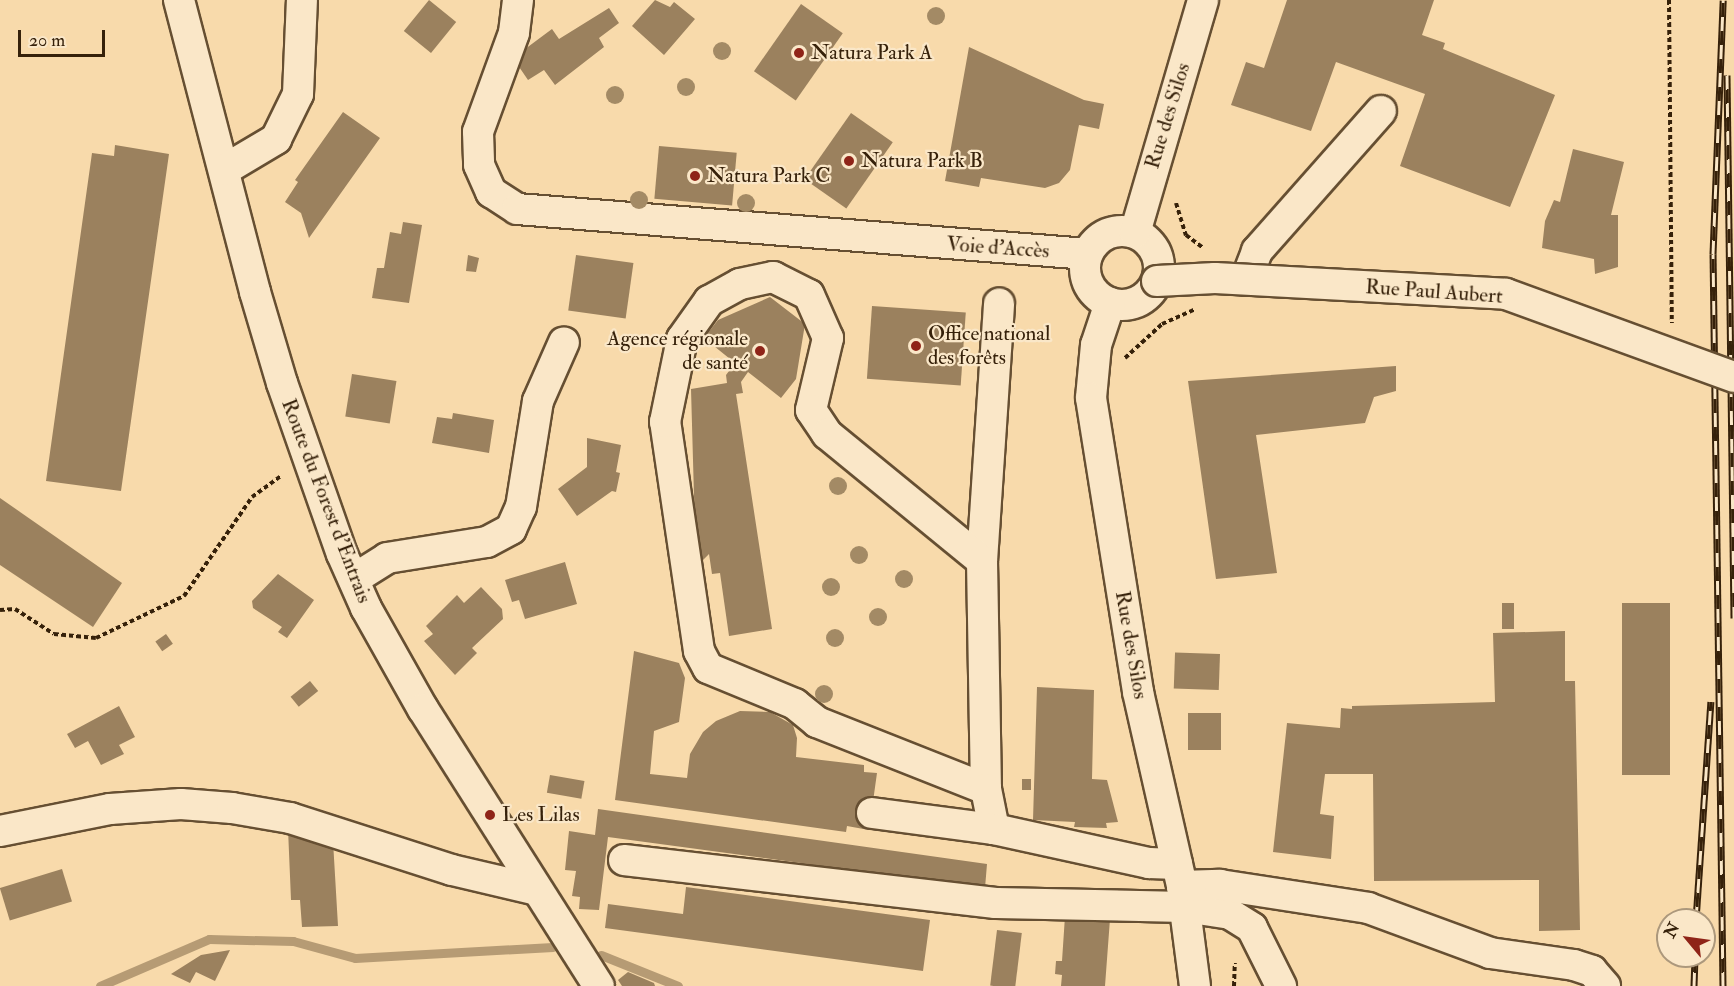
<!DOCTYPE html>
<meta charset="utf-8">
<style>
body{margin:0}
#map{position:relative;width:1734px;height:986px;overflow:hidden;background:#f8daab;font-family:"IM FELL Double Pica",serif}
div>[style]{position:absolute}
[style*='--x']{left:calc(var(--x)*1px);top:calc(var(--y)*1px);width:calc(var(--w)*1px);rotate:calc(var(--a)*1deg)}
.stream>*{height:9px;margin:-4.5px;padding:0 4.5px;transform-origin:4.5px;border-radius:4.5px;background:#b69b74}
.building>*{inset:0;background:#9b815e;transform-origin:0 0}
.path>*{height:4px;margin-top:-2px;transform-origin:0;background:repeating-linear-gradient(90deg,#36210a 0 4.5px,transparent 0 7.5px)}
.roads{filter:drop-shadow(2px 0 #664f32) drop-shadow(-2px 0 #664f32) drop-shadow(0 2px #664f32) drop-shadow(0 -2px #664f32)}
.minor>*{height:30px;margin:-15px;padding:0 15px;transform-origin:15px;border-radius:15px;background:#fae7c8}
.minor>.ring{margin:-15px;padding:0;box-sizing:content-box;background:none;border:30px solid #fae7c8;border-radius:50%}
.rail>*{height:7px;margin-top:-3.5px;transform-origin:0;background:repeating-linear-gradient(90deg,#fae7c8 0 14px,#36210a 0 28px);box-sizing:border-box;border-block:2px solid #36210a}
.bridges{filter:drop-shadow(2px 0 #664f32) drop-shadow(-2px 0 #664f32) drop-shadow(0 2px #664f32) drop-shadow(0 -2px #664f32)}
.minor-bridge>*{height:30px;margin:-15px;padding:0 15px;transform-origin:15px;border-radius:15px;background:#fae7c8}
.trees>*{width:18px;height:18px;margin:-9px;border-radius:50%;background:#a38a65}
.dots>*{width:16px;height:16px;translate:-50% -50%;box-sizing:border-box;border:3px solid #fae7c8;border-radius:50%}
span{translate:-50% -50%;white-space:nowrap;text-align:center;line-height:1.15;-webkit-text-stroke:4.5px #fae7c8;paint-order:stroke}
.poi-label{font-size:21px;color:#36210a}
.left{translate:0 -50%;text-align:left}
.right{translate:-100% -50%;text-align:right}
.street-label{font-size:21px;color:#36210a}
.north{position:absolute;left:1656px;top:908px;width:60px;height:60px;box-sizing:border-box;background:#fae7c8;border:2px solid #ac987c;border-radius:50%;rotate:299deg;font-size:16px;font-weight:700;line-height:24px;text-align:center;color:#36210a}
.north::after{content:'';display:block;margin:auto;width:21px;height:27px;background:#8f2418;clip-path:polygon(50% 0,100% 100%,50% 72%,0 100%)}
.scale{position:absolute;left:18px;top:30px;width:87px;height:27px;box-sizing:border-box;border:3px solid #36210a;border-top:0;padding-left:8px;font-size:18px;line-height:21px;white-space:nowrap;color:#36210a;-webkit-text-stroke:4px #fae7c8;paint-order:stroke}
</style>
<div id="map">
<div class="stream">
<i style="--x:601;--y:955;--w:83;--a:21.9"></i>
<i style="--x:100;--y:986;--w:119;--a:-23.3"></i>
<i style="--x:209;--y:939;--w:84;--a:1.4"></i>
<i style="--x:293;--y:941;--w:64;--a:15.3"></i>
<i style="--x:355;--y:958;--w:198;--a:-3.2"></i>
</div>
<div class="building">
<i style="left:429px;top:0;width:35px;height:40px;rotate:39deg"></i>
<i style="clip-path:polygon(655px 0,670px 7px,674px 2px,695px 19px,664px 55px,632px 26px)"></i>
<i style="clip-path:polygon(1287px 0,1434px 0,1422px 35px,1445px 43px,1443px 49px,1555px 95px,1510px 207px,1400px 166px,1425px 94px,1336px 62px,1311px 131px,1231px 105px,1246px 62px,1264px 68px)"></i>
<i style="left:801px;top:4px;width:51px;height:82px;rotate:35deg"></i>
<i style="clip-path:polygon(609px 8px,619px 23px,599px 38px,604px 47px,555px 85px,544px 70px,528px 80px,513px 58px,552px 29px,559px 39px)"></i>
<i style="clip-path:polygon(969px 47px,1084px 100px,1104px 104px,1099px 129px,1079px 125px,1070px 170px,1059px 183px,1045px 188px,981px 178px,979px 187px,945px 181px)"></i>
<i style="clip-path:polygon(343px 112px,380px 138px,309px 238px,301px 213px,285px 202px,298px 182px,295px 180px)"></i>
<i style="left:851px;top:113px;width:51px;height:81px;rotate:35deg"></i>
<i style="clip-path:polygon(115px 145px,169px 154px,121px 491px,46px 481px,92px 153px,114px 156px)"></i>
<i style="left:659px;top:146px;width:78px;height:53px;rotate:5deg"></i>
<i style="clip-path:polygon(1573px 149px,1624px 162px,1611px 215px,1618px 215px,1618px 267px,1595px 274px,1594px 259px,1542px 248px,1545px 221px,1554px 200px,1560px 202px)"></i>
<i style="clip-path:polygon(403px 222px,422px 225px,409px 303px,372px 298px,377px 268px,384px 268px,390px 232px,401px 234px)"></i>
<i style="clip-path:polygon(468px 255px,479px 258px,476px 272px,466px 271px)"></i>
<i style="left:576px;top:255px;width:58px;height:56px;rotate:8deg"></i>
<i style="clip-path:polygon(770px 297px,805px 324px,796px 379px,781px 398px,748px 372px,741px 382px,743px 393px,736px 394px,772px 629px,729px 636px,720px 573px,712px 574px,709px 554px,696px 567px,691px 389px,727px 383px,726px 375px,735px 363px,704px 338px,718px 320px)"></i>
<i style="left:872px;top:306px;width:94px;height:73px;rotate:4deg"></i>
<i style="clip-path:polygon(1396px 366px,1396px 391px,1374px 397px,1365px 423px,1256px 435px,1277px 573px,1216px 579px,1188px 381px)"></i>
<i style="left:352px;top:374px;width:45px;height:43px;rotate:9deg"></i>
<i style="clip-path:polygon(453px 413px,494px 420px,489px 453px,432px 443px,437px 417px,452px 419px)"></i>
<i style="clip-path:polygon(587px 438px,621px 445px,616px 472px,620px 473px,616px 492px,612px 491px,577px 516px,558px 489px,587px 467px)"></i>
<i style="clip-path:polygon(0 498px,122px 583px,93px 627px,0 565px)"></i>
<i style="clip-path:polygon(565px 562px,577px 604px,525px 619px,519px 600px,512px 602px,505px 580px)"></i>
<i style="clip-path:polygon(278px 574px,314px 600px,287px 638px,278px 632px,282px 627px,253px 608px,252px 601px)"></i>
<i style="clip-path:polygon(481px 587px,502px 609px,503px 619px,472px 648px,477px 653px,455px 675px,424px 641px,433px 634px,426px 626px,457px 595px,464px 603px)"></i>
<i style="left:1502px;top:603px;width:12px;height:26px"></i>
<i style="left:1622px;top:603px;width:48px;height:172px"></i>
<i style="clip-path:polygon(1565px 631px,1565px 681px,1575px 681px,1580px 930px,1539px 931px,1539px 880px,1374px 881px,1373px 774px,1325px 774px,1320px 814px,1334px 816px,1331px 859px,1273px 852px,1287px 723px,1340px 728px,1341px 708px,1352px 709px,1352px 706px,1495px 702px,1493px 633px)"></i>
<i style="left:166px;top:634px;width:12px;height:13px;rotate:55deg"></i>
<i style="clip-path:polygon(634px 651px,679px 663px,685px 678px,679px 722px,654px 731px,650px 774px,687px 778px,690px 754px,703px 732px,716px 721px,740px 711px,770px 712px,793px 725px,797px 738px,796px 757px,864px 765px,864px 772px,877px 773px,869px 830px,847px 826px,846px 832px,615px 800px)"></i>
<i style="left:1220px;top:654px;width:36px;height:45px;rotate:92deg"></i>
<i style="left:310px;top:681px;width:13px;height:25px;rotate:51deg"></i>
<i style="clip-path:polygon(1037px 687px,1094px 690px,1092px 779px,1107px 780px,1118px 822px,1106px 823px,1107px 828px,1074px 827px,1075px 822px,1033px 820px)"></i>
<i style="clip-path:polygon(119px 706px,135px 737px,119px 745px,124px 754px,101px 765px,88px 741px,75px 748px,67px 734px)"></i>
<i style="left:1188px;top:713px;width:33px;height:37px"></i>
<i style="left:550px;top:775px;width:35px;height:18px;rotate:10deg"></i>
<i style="left:1022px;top:779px;width:9px;height:11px"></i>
<i style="clip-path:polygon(598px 809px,987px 864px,985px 888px,608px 837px,599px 910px,579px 909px,580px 897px,572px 896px,576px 871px,565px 870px,569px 831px,595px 835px)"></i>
<i style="clip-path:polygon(288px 829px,333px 841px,338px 926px,302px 927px,300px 900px,291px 900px)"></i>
<i style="left:62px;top:869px;width:34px;height:65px;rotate:73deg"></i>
<i style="clip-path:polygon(686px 887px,930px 920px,923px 971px,605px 928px,608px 904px,683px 914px)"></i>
<i style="clip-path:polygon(1065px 916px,1110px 919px,1105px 986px,1061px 986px,1062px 975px,1055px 974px,1056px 961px,1062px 961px)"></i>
<i style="left:997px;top:930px;width:25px;height:56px;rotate:7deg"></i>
<i style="clip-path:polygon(230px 950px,215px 981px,196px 972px,190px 983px,171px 974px,201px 955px)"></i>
<i style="clip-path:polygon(628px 972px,654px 983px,655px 986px,622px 986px,618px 980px)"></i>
</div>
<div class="path">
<i style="--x:1669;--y:0;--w:323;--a:89.5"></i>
<i style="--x:1176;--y:203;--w:34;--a:73"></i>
<i style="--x:1186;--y:235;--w:21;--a:37"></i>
<i style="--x:1125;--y:358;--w:50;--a:-42.6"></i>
<i style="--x:1162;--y:324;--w:35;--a:-24"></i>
<i style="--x:0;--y:610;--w:15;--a:-4"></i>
<i style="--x:15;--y:609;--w:46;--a:32.7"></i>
<i style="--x:54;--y:634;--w:42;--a:5.4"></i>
<i style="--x:96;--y:638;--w:98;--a:-25.5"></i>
<i style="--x:184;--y:596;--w:120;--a:-55.5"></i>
<i style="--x:252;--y:497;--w:37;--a:-36"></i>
<i style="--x:1234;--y:986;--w:23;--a:-88"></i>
</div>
<div class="roads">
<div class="minor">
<i style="--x:179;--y:0;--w:302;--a:75.4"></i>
<i style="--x:255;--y:292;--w:95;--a:73.5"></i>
<i style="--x:282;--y:383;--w:181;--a:70.7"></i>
<i style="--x:342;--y:554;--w:59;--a:66"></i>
<i style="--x:366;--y:608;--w:116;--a:60.6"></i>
<i style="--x:423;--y:709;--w:328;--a:57.6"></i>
<i style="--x:518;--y:0;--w:33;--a:97"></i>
<i style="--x:514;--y:33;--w:105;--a:110"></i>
<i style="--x:478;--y:132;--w:33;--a:88"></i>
<i style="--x:479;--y:165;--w:30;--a:66"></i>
<i style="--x:491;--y:192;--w:31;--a:33"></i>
<i style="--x:517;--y:209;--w:572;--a:4.51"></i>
<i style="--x:224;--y:170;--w:61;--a:-30.8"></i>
<i style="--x:276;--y:139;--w:50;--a:-63.9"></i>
<i style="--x:298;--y:94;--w:94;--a:-87.6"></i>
<i class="ring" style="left:1085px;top:231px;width:44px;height:44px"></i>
<i style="--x:1135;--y:233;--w:243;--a:-73.7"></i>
<i style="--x:1246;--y:280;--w:31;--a:-69"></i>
<i style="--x:1257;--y:251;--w:187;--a:-48.5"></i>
<i style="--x:1110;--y:303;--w:44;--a:108.4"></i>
<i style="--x:1096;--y:345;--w:53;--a:95.4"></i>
<i style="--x:1091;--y:398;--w:298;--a:80.9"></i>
<i style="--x:1138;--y:692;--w:199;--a:77.2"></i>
<i style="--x:1182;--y:886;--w:101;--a:82.6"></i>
<i style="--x:982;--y:561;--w:258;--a:-86.2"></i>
<i style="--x:354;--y:579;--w:39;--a:-32"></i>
<i style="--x:387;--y:558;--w:101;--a:-9.1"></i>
<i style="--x:487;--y:542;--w:27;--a:-28"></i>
<i style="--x:511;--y:529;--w:24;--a:-66"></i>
<i style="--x:521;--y:507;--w:107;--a:-80.9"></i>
<i style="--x:538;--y:401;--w:64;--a:-66.2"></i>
<i style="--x:986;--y:789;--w:182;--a:-158.4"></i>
<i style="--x:817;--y:722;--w:28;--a:-141"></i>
<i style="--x:795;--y:704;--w:94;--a:-157.5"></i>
<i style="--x:708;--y:668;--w:19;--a:-118"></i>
<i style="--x:699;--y:651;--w:232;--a:-98.4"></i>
<i style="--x:665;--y:422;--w:85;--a:-78.4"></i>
<i style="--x:682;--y:339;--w:47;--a:-54.6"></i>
<i style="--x:709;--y:301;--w:35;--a:-29"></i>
<i style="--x:740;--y:284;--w:34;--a:-12"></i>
<i style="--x:773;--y:277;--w:40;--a:26.6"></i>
<i style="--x:809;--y:295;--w:47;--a:66.2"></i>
<i style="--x:828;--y:338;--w:74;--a:103.3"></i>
<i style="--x:811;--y:410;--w:29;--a:56"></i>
<i style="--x:827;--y:434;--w:200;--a:39.3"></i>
<i style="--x:982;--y:561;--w:228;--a:89"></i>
<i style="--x:986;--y:789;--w:41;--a:78.7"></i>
<i style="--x:994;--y:829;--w:159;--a:12.4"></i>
<i style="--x:1149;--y:863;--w:28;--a:2"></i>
<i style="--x:872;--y:813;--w:123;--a:7.5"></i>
<i style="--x:0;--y:831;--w:112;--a:-11.3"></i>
<i style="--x:110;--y:809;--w:71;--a:-4"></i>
<i style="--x:181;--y:804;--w:51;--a:4.5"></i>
<i style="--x:232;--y:808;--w:59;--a:9.8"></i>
<i style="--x:290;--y:818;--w:170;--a:17.8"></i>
<i style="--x:452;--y:870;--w:87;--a:13.2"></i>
<i style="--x:624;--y:860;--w:374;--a:6.6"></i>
<i style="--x:996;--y:903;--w:189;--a:1.2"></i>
<i style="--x:1185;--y:907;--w:46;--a:8.8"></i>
<i style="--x:1230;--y:914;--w:26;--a:32"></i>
<i style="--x:1252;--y:928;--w:65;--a:63.4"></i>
<i style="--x:1182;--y:886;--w:38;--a:-2"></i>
<i style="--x:1220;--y:885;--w:150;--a:8.8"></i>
<i style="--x:1368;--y:908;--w:130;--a:20.2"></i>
<i style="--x:1490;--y:953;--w:85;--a:8.1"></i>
<i style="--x:1574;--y:965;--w:19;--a:18"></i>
<i style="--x:1592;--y:971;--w:20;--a:49"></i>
</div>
</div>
<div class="rail">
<i style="--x:1727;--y:75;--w:543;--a:89.26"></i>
<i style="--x:1696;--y:920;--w:219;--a:-86.1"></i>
<i style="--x:1694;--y:986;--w:30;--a:-88"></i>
<i style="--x:1723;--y:986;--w:732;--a:-90.78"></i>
<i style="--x:1713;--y:254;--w:254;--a:-87.7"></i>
</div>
<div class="bridges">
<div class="minor-bridge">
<i style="--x:1157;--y:281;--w:58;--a:-3"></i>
<i style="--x:1215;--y:278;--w:291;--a:3.1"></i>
<i style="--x:1506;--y:294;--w:243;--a:20"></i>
</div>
</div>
<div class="trees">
<i style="left:936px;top:16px"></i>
<i style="left:722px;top:51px"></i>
<i style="left:686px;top:87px"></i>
<i style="left:615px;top:95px"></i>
<i style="left:639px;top:200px"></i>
<i style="left:746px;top:203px"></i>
<i style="left:838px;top:486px"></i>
<i style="left:859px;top:555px"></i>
<i style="left:904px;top:579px"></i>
<i style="left:831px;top:587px"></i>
<i style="left:878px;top:617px"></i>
<i style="left:835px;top:638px"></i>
<i style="left:824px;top:694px"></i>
</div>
<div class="dots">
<i style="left:799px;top:53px;background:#8f2418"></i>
<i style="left:849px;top:161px;background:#8f2418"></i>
<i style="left:695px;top:176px;background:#8f2418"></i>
<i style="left:916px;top:346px;background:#8f2418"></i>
<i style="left:760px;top:351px;background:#8f2418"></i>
<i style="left:490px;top:815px;background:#8f2418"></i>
</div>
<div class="poi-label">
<span class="left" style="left:811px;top:53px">Natura Park A</span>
<span class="left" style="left:861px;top:161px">Natura Park B</span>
<span class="left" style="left:707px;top:176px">Natura Park C</span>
<span class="left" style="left:928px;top:346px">Office national<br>des forêts</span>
<span class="right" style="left:748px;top:351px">Agence régionale<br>de santé</span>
<span class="left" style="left:502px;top:815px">Les Lilas</span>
</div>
<div class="street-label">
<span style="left:1168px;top:116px;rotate:-73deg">Rue des Silos</span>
<span style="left:998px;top:248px;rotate:4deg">Voie d'Accès</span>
<span style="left:1434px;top:292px;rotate:4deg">Rue Paul Aubert</span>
<span style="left:326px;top:501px;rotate:69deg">Route du Forest d'Entrais</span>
<span style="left:1131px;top:645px;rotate:80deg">Rue des Silos</span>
</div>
<div class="north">N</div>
<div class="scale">20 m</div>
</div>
